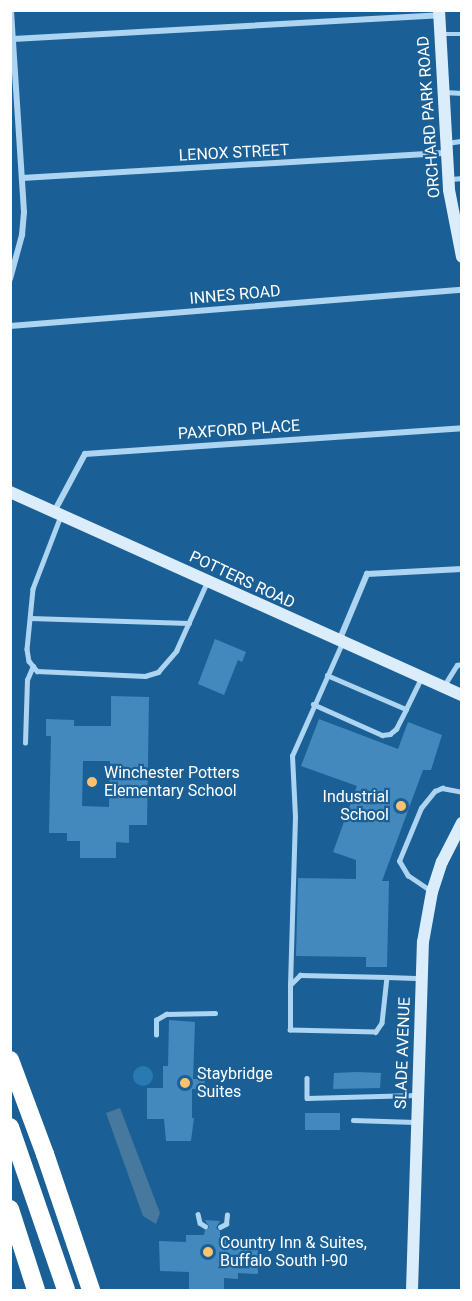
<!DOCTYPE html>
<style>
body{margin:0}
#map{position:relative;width:472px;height:1301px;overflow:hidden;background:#1a6096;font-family:Roboto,sans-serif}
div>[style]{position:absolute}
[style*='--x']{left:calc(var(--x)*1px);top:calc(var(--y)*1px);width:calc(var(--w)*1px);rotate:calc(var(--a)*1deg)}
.green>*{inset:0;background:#2979b2}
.round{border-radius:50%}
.water>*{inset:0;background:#47789e}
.building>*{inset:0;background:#4389bd;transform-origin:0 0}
.lane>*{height:4.5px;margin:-2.25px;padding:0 2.25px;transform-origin:2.25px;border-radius:2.25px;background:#add4f0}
.street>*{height:6px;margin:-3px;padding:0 3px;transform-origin:3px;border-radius:3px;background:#add4f0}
.secondary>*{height:12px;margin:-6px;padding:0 6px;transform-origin:6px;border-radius:6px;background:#dbedfb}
.highway>*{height:18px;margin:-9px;padding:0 9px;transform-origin:9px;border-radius:9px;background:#fff}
.dots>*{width:16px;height:16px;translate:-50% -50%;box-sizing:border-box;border:3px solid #1a6096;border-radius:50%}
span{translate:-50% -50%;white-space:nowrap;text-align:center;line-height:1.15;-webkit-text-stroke:4.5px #1a6096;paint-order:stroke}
.street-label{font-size:16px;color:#fff}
.poi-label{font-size:16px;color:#fff}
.left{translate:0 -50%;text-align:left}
.right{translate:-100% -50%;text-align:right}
.frame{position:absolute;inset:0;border:12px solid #fff;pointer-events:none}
</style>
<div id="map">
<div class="green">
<i class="round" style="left:133px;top:1066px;width:20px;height:20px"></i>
</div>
<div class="water">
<i style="clip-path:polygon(120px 1108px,160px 1213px,156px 1224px,143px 1216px,106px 1113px)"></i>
</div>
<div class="building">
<i style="clip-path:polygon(215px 639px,246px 652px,242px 662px,238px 660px,224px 695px,198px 684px)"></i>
<i style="clip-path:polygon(evenodd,111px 696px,149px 697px,147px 825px,129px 825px,129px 843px,116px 842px,116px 858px,80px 858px,80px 841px,67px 841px,67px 833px,49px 833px,51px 736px,46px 736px,46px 719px,74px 720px,74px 726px,111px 726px,111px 696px,83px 761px,110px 761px,109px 807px,82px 806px,83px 761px)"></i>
<i style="clip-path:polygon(319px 719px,398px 749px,408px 722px,442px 735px,431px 770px,423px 770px,382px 881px,389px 881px,387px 967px,366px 967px,366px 957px,296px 956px,298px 878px,356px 879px,356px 860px,333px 852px,357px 786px,301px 766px)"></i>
<i style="clip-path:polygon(169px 1020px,195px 1022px,193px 1079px,205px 1079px,204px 1089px,192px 1089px,192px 1118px,194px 1118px,191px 1141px,166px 1141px,164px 1119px,147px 1119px,147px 1088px,163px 1088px,163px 1066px,168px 1066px)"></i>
<i style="clip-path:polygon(357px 1072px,381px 1073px,380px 1088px,333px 1089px,334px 1073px)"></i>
<i style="left:305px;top:1113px;width:35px;height:17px"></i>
<i style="clip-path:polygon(205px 1220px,220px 1221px,216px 1228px,220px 1231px,220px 1240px,226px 1240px,226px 1243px,258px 1244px,258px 1274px,238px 1273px,238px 1279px,224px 1278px,224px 1290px,189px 1290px,189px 1272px,160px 1271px,159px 1241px,186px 1242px,186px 1235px,204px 1235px,205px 1230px,209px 1227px)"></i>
</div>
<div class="lane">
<i style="--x:443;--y:34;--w:19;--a:0"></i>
<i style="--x:444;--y:92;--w:18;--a:3"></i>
<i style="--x:447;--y:143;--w:15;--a:-8"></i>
<i style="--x:451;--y:179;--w:11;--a:-5"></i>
<i style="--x:61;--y:516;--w:78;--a:111"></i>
<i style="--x:33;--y:589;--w:60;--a:95.7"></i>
<i style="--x:27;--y:649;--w:12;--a:81"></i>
<i style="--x:29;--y:661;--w:13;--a:51"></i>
<i style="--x:37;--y:671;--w:108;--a:2.7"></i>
<i style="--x:145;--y:676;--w:14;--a:-17"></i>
<i style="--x:158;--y:672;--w:28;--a:-49"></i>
<i style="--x:176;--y:651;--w:76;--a:-65.8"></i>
<i style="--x:30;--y:618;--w:159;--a:1.8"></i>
<i style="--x:327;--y:675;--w:86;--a:23.3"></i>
<i style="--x:406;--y:709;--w:34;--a:-64"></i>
<i style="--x:445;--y:684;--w:22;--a:-58"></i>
<i style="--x:457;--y:665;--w:5;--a:-11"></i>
<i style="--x:313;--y:704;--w:76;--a:24.2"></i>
<i style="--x:382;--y:735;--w:8;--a:-7"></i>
<i style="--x:390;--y:734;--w:8;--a:-40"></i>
<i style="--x:396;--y:729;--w:22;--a:-63"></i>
<i style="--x:25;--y:743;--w:63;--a:-88.2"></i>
<i style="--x:27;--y:680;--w:15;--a:-67"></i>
<i style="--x:432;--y:892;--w:29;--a:-146"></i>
<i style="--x:408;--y:876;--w:17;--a:-121"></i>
<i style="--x:399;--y:861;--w:57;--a:-67.5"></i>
<i style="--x:421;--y:808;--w:22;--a:-51"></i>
<i style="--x:435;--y:791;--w:8;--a:-23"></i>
<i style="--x:442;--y:788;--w:20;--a:11"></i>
<i style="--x:387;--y:977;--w:46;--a:96.2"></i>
<i style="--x:382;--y:1023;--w:11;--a:124"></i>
<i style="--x:376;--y:1032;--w:86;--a:-178.7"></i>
<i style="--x:290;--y:1030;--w:45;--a:-90"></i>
<i style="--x:290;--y:985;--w:14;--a:-45"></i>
<i style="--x:300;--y:975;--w:87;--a:1.3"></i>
<i style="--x:387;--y:977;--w:35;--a:2"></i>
<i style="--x:290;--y:985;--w:168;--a:-88.3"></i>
<i style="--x:295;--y:817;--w:61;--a:-92.8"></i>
<i style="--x:292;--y:756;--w:124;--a:-66.1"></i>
<i style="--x:156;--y:1035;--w:15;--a:-90"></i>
<i style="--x:156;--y:1020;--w:12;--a:-31"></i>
<i style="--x:166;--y:1014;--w:49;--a:-1.2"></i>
<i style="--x:307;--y:1078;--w:20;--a:90"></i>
<i style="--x:307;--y:1098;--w:109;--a:-1.6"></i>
<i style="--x:353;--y:1120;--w:62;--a:1.8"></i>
<i style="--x:198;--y:1214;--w:9;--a:77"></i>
<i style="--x:200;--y:1223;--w:6;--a:31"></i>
<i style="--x:220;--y:1227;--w:7;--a:-27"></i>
<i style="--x:226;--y:1224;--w:9;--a:-84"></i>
</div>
<div class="street">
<i style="--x:13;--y:39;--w:427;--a:-3.2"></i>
<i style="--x:22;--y:178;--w:426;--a:-3.4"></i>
<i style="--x:10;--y:279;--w:46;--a:-74.7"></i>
<i style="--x:22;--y:235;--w:23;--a:-85"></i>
<i style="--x:24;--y:212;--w:202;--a:-93.7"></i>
<i style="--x:10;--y:326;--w:453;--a:-4.6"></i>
<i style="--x:54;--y:512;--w:66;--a:-61.9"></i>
<i style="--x:85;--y:454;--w:378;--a:-3.9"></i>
<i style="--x:339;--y:641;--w:73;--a:-67.3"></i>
<i style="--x:367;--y:574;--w:95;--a:-3"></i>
</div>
<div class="secondary">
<i style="--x:439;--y:10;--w:180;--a:86.8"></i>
<i style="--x:449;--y:190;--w:68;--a:79"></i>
<i style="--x:10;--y:492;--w:495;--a:24.2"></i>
<i style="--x:412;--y:1290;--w:348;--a:-88.2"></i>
<i style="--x:423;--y:942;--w:51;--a:-79.8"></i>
<i style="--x:432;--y:892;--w:32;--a:-72"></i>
<i style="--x:442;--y:862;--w:44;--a:-62.9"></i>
</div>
<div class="highway">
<i style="--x:10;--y:1060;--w:100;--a:69.6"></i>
<i style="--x:45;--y:1154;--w:144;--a:71.3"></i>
<i style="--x:10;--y:1127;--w:172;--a:71"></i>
<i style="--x:10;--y:1209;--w:85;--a:72.2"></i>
</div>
<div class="dots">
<i style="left:92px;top:782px;background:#ffc26c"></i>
<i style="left:401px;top:806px;background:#ffc26c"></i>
<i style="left:185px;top:1083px;background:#ffc26c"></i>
<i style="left:208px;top:1252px;background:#ffc26c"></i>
</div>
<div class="street-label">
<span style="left:429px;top:117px;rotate:-94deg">ORCHARD PARK ROAD</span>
<span style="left:234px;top:153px;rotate:-3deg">LENOX STREET</span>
<span style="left:235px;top:295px;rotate:-5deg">INNES ROAD</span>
<span style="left:239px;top:430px;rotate:-4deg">PAXFORD PLACE</span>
<span style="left:242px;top:580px;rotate:25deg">POTTERS ROAD</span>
<span style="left:403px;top:1053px;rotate:-88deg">SLADE AVENUE</span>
</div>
<div class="poi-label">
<span class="left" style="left:104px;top:782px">Winchester Potters<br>Elementary School</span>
<span class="right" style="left:389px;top:806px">Industrial<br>School</span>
<span class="left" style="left:197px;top:1083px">Staybridge<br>Suites</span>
<span class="left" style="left:220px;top:1252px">Country Inn &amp; Suites,<br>Buffalo South I-90</span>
</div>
<div class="frame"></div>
</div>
